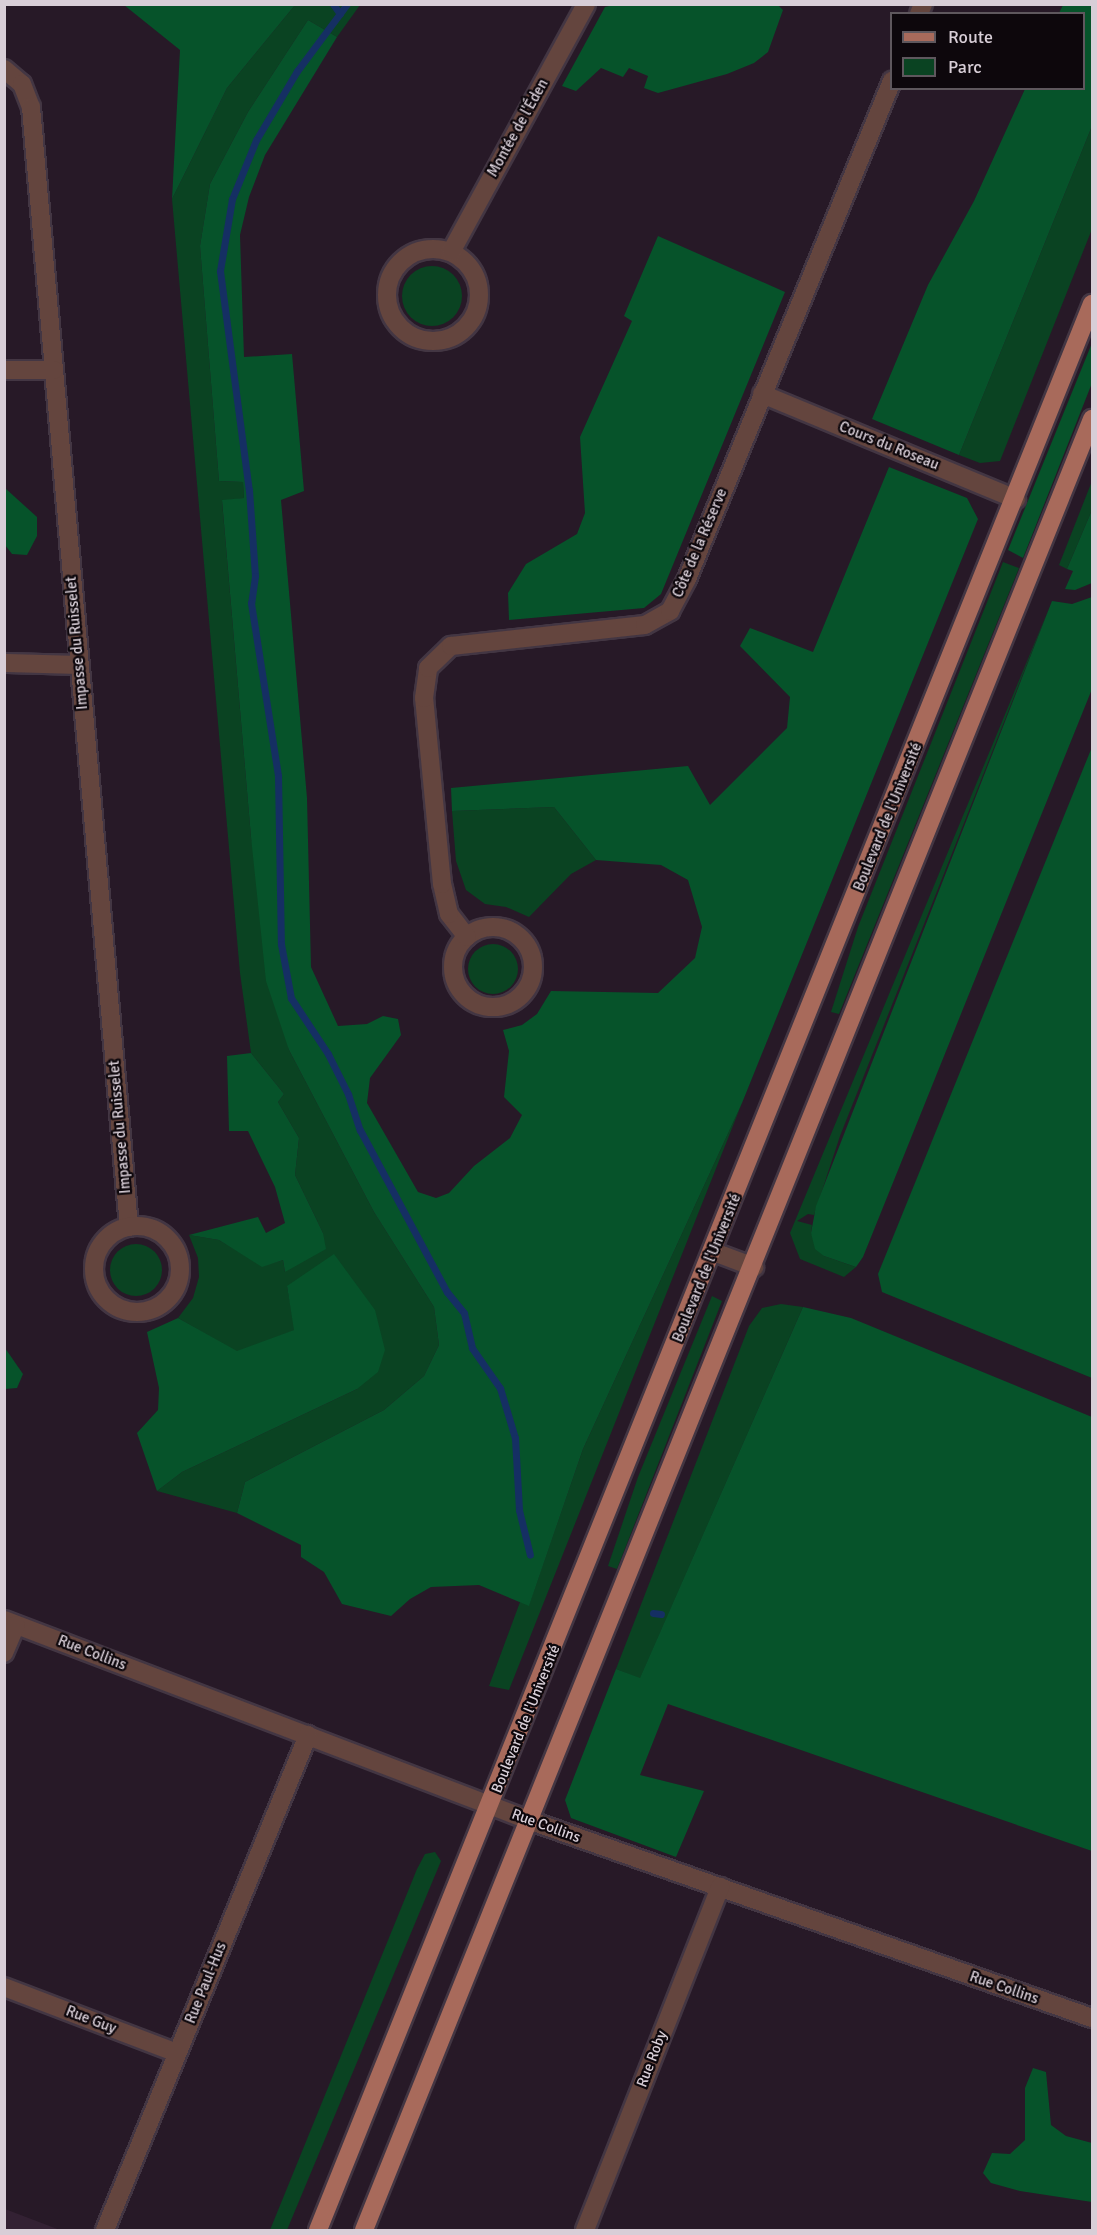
<!DOCTYPE html>
<meta charset="utf-8">
<style>
body{margin:0}
#map{position:relative;width:1097px;height:2235px;overflow:hidden;background:#271927;font-family:Signika,sans-serif}
div>[style]{position:absolute}
[style*='--x']{left:calc(var(--x)*1px);top:calc(var(--y)*1px);width:calc(var(--w)*1px);rotate:calc(var(--a)*1deg)}
.built>*{inset:0;background:#332133}
.green>*{inset:0;background:#0a4322}
.round{border-radius:50%}
.forest>*{inset:0;background:#06532a}
.stream>*{height:7px;margin:-3.5px;padding:0 3.5px;transform-origin:3.5px;border-radius:3.5px;background:#152f63}
.roads{filter:drop-shadow(2px 0 #433643) drop-shadow(-2px 0 #433643) drop-shadow(0 2px #433643) drop-shadow(0 -2px #433643)}
.minor>*{height:18px;margin:-9px;padding:0 9px;transform-origin:9px;border-radius:9px;background:#64453e}
.minor>.ring{margin:-9px;padding:0;box-sizing:content-box;background:none;border:18px solid #64453e;border-radius:50%}
.major>*{height:18px;margin:-9px;padding:0 9px;transform-origin:9px;border-radius:9px;background:#a86a5b}
span{translate:-50% -50%;white-space:nowrap;text-align:center;line-height:1.15;-webkit-text-stroke:4.5px #0d070c;paint-order:stroke}
.street-label{font-size:15px;color:#d8ced7}
.frame{position:absolute;inset:0;border:6px solid #d8ced7;pointer-events:none}
.legend{position:absolute;left:890px;top:12px;width:195px;height:78px;box-sizing:border-box;background:#0d070c;border:2px solid #5e575d;margin:0;padding:8px 10px;list-style:none;font-size:18px;color:#d8ced7}
.legend li{display:flex;align-items:center;gap:12px;height:30px}
.legend b{width:30px;border:2px solid #5e575d}
</style>
<div id="map">
<div class="built">
<i style="clip-path:polygon(5px 2209px,60px 2230px,5px 2230px)"></i>
</div>
<div class="green">
<i style="clip-path:polygon(295px 5px,360px 5px,337px 37px,308px 20px,248px 112px,210px 184px,200px 246px,219px 481px,243px 482px,244px 498px,222px 501px,251px 837px,289px 1050px,374px 1212px,434px 1307px,439px 1345px,424px 1376px,384px 1410px,245px 1482px,237px 1513px,157px 1491px,182px 1472px,357px 1389px,287px 1286px,295px 1330px,237px 1352px,178px 1318px,193px 1298px,199px 1277px,198px 1258px,189px 1235px,219px 1240px,262px 1266px,283px 1260px,285px 1272px,323px 1233px,295px 1175px,299px 1138px,278px 1102px,284px 1094px,251px 1053px,240px 973px,172px 199px,227px 88px)"></i>
<i style="clip-path:polygon(1092px 126px,1092px 229px,1000px 461px,980px 463px,959px 455px)"></i>
<i class="round" style="left:402px;top:266px;width:60px;height:60px"></i>
<i style="clip-path:polygon(1092px 481px,1092px 510px,1067px 569px,1059px 565px)"></i>
<i style="clip-path:polygon(1003px 562px,1019px 568px,839px 1014px,831px 1012px,858px 927px)"></i>
<i style="clip-path:polygon(1052px 601px,840px 1136px,814px 1215px,808px 1214px,797px 1221px,812px 1225px,811px 1233px,824px 1256px,856px 1267px,844px 1277px,800px 1259px,790px 1233px)"></i>
<i style="clip-path:polygon(554px 807px,596px 860px,571px 874px,529px 917px,506px 907px,485px 904px,466px 890px,456px 861px,452px 811px)"></i>
<i class="round" style="left:468px;top:944px;width:50px;height:50px"></i>
<i style="clip-path:polygon(742px 1103px,509px 1690px,489px 1686px,520px 1602px,529px 1605px,583px 1449px)"></i>
<i class="round" style="left:110px;top:1244px;width:52px;height:52px"></i>
<i style="clip-path:polygon(712px 1296px,722px 1301px,617px 1569px,608px 1566px,638px 1477px)"></i>
<i style="clip-path:polygon(781px 1304px,803px 1307px,640px 1679px,616px 1669px,749px 1326px,762px 1308px)"></i>
<i style="clip-path:polygon(435px 1852px,441px 1861px,287px 2230px,270px 2230px,417px 1869px,425px 1854px)"></i>
</div>
<div class="forest">
<i style="clip-path:polygon(124px 5px,295px 5px,227px 88px,172px 199px,180px 50px)"></i>
<i style="clip-path:polygon(613px 5px,777px 4px,783px 10px,768px 52px,754px 63px,727px 74px,658px 93px,644px 88px,648px 76px,629px 68px,623px 77px,601px 68px,576px 91px,562px 86px,605px 7px)"></i>
<i style="clip-path:polygon(1063px 5px,1092px 5px,1092px 126px,959px 455px,872px 419px,928px 285px,974px 201px,1025px 89px,1084px 88px,1084px 14px,1059px 13px)"></i>
<i style="clip-path:polygon(308px 20px,337px 37px,265px 155px,249px 197px,240px 235px,244px 357px,292px 354px,304px 491px,281px 500px,307px 798px,311px 967px,338px 1026px,367px 1024px,383px 1016px,398px 1019px,401px 1035px,370px 1078px,367px 1103px,418px 1192px,436px 1198px,449px 1193px,474px 1166px,510px 1138px,522px 1115px,504px 1097px,509px 1051px,503px 1030px,522px 1025px,537px 1014px,551px 991px,658px 993px,695px 958px,702px 927px,688px 880px,661px 865px,596px 860px,554px 807px,452px 811px,451px 788px,688px 766px,710px 805px,787px 728px,790px 697px,740px 646px,750px 628px,813px 652px,889px 467px,967px 498px,978px 519px,742px 1103px,583px 1449px,529px 1606px,479px 1585px,431px 1587px,410px 1599px,391px 1616px,342px 1604px,324px 1572px,301px 1557px,301px 1545px,237px 1513px,245px 1482px,384px 1410px,424px 1376px,439px 1345px,434px 1307px,374px 1212px,289px 1050px,266px 981px,251px 837px,222px 500px,244px 498px,243px 482px,219px 481px,200px 246px,210px 184px,248px 112px)"></i>
<i style="clip-path:polygon(658px 236px,785px 292px,661px 594px,644px 608px,509px 620px,508px 593px,526px 564px,577px 534px,585px 513px,580px 437px,632px 321px,624px 316px)"></i>
<i style="clip-path:polygon(1092px 343px,1092px 383px,1023px 558px,1008px 550px)"></i>
<i style="clip-path:polygon(5px 488px,37px 517px,37px 536px,27px 555px,12px 554px,5px 545px)"></i>
<i style="clip-path:polygon(1092px 510px,1092px 583px,1075px 590px,1065px 589px,1073px 571px,1067px 569px)"></i>
<i style="clip-path:polygon(1092px 597px,1092px 689px,863px 1257px,856px 1267px,824px 1256px,815px 1249px,811px 1233px,816px 1206px,1052px 601px,1072px 604px)"></i>
<i style="clip-path:polygon(1092px 747px,1092px 1378px,882px 1292px,878px 1274px)"></i>
<i style="clip-path:polygon(251px 1053px,284px 1094px,278px 1102px,299px 1138px,295px 1175px,323px 1233px,326px 1249px,285px 1272px,283px 1260px,262px 1267px,219px 1240px,189px 1235px,258px 1217px,266px 1233px,285px 1223px,275px 1187px,248px 1131px,229px 1131px,227px 1056px)"></i>
<i style="clip-path:polygon(334px 1254px,375px 1310px,385px 1350px,378px 1372px,357px 1389px,182px 1472px,157px 1491px,137px 1433px,158px 1410px,159px 1388px,147px 1332px,178px 1318px,237px 1351px,294px 1330px,287px 1286px)"></i>
<i style="clip-path:polygon(803px 1307px,851px 1318px,1092px 1417px,1092px 1851px,668px 1704px,640px 1775px,704px 1791px,676px 1857px,571px 1818px,565px 1800px,616px 1669px,640px 1678px)"></i>
<i style="clip-path:polygon(5px 1348px,23px 1374px,17px 1388px,5px 1389px)"></i>
<i style="clip-path:polygon(1033px 2068px,1046px 2072px,1051px 2125px,1066px 2136px,1092px 2143px,1092px 2202px,1020px 2191px,991px 2183px,983px 2173px,992px 2153px,1010px 2154px,1025px 2140px,1025px 2088px)"></i>
</div>
<div class="stream">
<i style="--x:333;--y:4;--w:12;--a:55"></i>
<i style="--x:347;--y:4;--w:84;--a:126.7"></i>
<i style="--x:297;--y:71;--w:80;--a:120.7"></i>
<i style="--x:256;--y:140;--w:64;--a:112.1"></i>
<i style="--x:232;--y:199;--w:73;--a:99.5"></i>
<i style="--x:220;--y:271;--w:221;--a:82.5"></i>
<i style="--x:249;--y:490;--w:86;--a:86"></i>
<i style="--x:255;--y:576;--w:27;--a:98"></i>
<i style="--x:251;--y:603;--w:175;--a:81.1"></i>
<i style="--x:278;--y:776;--w:168;--a:89"></i>
<i style="--x:281;--y:944;--w:55;--a:79.5"></i>
<i style="--x:291;--y:998;--w:67;--a:56.5"></i>
<i style="--x:328;--y:1054;--w:45;--a:63.4"></i>
<i style="--x:348;--y:1094;--w:38;--a:72"></i>
<i style="--x:360;--y:1130;--w:184;--a:61.8"></i>
<i style="--x:447;--y:1292;--w:27;--a:51"></i>
<i style="--x:464;--y:1313;--w:36;--a:77"></i>
<i style="--x:472;--y:1348;--w:49;--a:55"></i>
<i style="--x:500;--y:1388;--w:52;--a:73.3"></i>
<i style="--x:515;--y:1438;--w:72;--a:86.8"></i>
<i style="--x:519;--y:1510;--w:46;--a:76.3"></i>
<i style="--x:653;--y:1613;--w:8;--a:7"></i>
</div>
<div class="roads">
<div class="minor">
<i style="--x:919;--y:14;--w:11;--a:-68"></i>
<i style="--x:4;--y:69;--w:23;--a:40"></i>
<i style="--x:22;--y:84;--w:25;--a:69"></i>
<i style="--x:31;--y:107;--w:1124;--a:85"></i>
<i class="ring" style="left:387px;top:249px;width:74px;height:74px"></i>
<i style="--x:451;--y:252;--w:282;--a:-61.4"></i>
<i style="--x:4;--y:370;--w:50;--a:0"></i>
<i style="--x:762;--y:394;--w:275;--a:22.5"></i>
<i style="--x:4;--y:663;--w:75;--a:1.5"></i>
<i class="ring" style="left:453px;top:927px;width:62px;height:62px"></i>
<i style="--x:467;--y:937;--w:29;--a:-128"></i>
<i style="--x:449;--y:914;--w:31;--a:-103"></i>
<i style="--x:442;--y:884;--w:187;--a:-95.5"></i>
<i style="--x:424;--y:698;--w:30;--a:-82"></i>
<i style="--x:428;--y:668;--w:32;--a:-44"></i>
<i style="--x:451;--y:646;--w:195;--a:-6.2"></i>
<i style="--x:645;--y:625;--w:29;--a:-29"></i>
<i style="--x:670;--y:611;--w:36;--a:-62"></i>
<i style="--x:687;--y:579;--w:539;--a:-67.63"></i>
<i class="ring" style="left:94px;top:1226px;width:68px;height:68px"></i>
<i style="--x:714;--y:1252;--w:43;--a:20.6"></i>
<i style="--x:4;--y:1620;--w:564;--a:20.88"></i>
<i style="--x:531;--y:1821;--w:595;--a:19.35"></i>
<i style="--x:4;--y:1653;--w:30;--a:-67"></i>
<i style="--x:4;--y:1987;--w:185;--a:20.9"></i>
<i style="--x:105;--y:2230;--w:535;--a:-67.7"></i>
<i style="--x:585;--y:2230;--w:369;--a:-68.5"></i>
</div>
<div class="major">
<i style="--x:318;--y:2230;--w:2076;--a:-68.11"></i>
<i style="--x:364;--y:2230;--w:1952;--a:-68.1"></i>
</div>
</div>
<div class="street-label">
<span style="left:518px;top:128px;rotate:-61deg">Montée de l'Éden</span>
<span style="left:889px;top:446px;rotate:22deg">Cours du Roseau</span>
<span style="left:700px;top:543px;rotate:-67deg">Côte de la Réserve</span>
<span style="left:77px;top:643px;rotate:-95deg">Impasse du Ruisselet</span>
<span style="left:888px;top:817px;rotate:-68deg">Boulevard de l'Université</span>
<span style="left:120px;top:1127px;rotate:-95deg">Impasse du Ruisselet</span>
<span style="left:707px;top:1268px;rotate:-68deg">Boulevard de l'Université</span>
<span style="left:92px;top:1653px;rotate:21deg">Rue Collins</span>
<span style="left:526px;top:1719px;rotate:-68deg">Boulevard de l'Université</span>
<span style="left:546px;top:1826px;rotate:20deg">Rue Collins</span>
<span style="left:206px;top:1983px;rotate:-68deg">Rue Paul-Hus</span>
<span style="left:1004px;top:1988px;rotate:19deg">Rue Collins</span>
<span style="left:91px;top:2020px;rotate:21deg">Rue Guy</span>
<span style="left:652px;top:2059px;rotate:-69deg">Rue Roby</span>
</div>
<div class="frame"></div>
<ul class="legend">
<li><b style="height:8px;background:#a86a5b"></b>Route</li>
<li><b style="height:16px;background:#0a4322"></b>Parc</li>
</ul>
</div>
